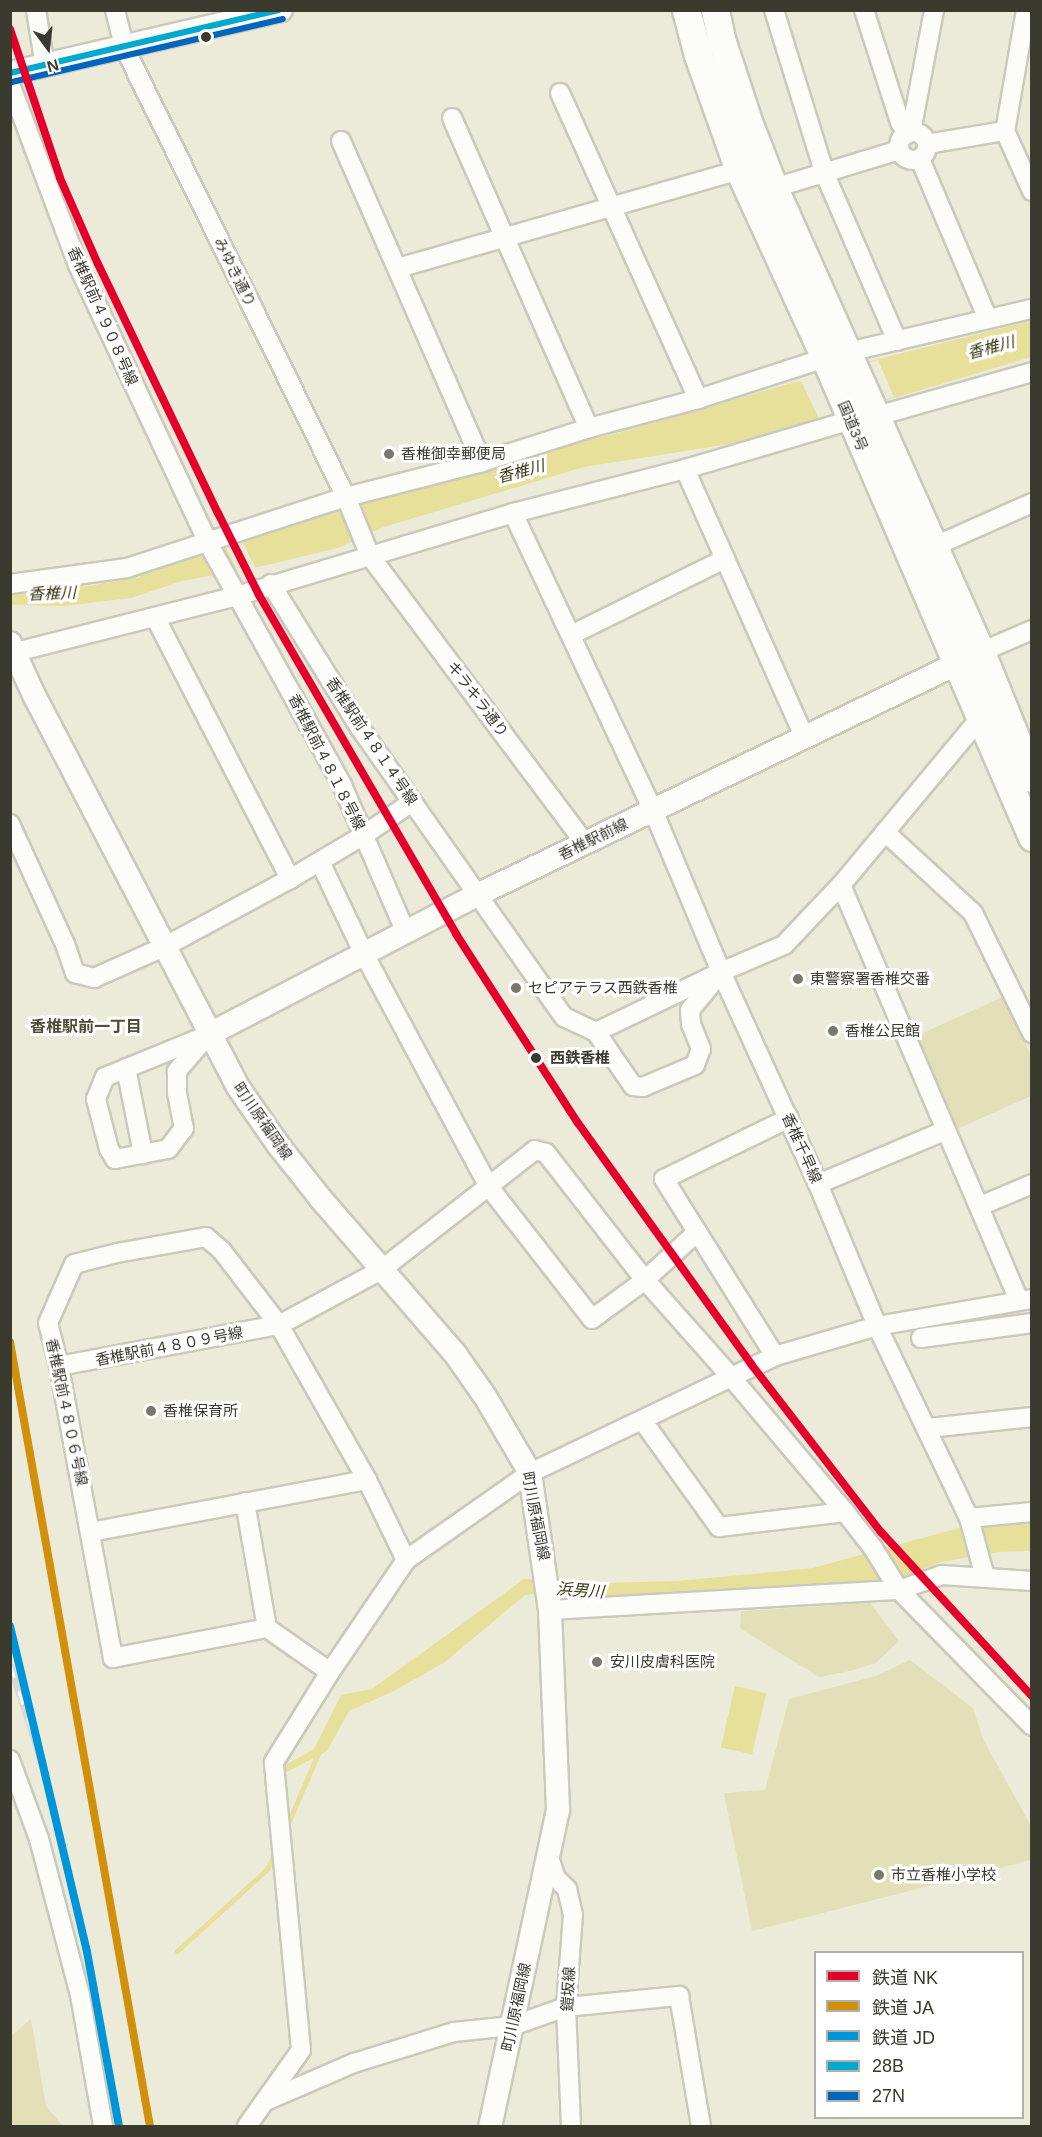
<!DOCTYPE html>
<meta charset="utf-8">
<style>
body{margin:0}
#map{position:relative;width:1042px;height:2137px;overflow:hidden;background:#ecebda;font-family:Helvetica,"Noto Sans JP",sans-serif}
div>[style]{position:absolute}
[style*='--x']{left:calc(var(--x)*1px);top:calc(var(--y)*1px);width:calc(var(--w)*1px);rotate:calc(var(--a)*1deg)}
.green>*{inset:0;background:#e3dfb8}
.water>*{inset:0;background:#e6e09b;transform-origin:0 0}
.pier>*{inset:0;background:#ecebda}
.stream>*{height:5px;margin:-2.5px;padding:0 2.5px;transform-origin:2.5px;border-radius:2.5px;background:#e6e09b}
.roads{filter:drop-shadow(2px 0 #cac9bc) drop-shadow(-2px 0 #cac9bc) drop-shadow(0 2px #cac9bc) drop-shadow(0 -2px #cac9bc)}
.minor>*{height:18px;margin:-9px;padding:0 9px;transform-origin:9px;border-radius:9px;background:#fcfcf9}
.minor>.ring{margin:-9px;padding:0;box-sizing:content-box;background:none;border:18px solid #fcfcf9;border-radius:50%}
.major>*{height:22px;margin:-11px;padding:0 11px;transform-origin:11px;border-radius:11px;background:#fcfcf9}
.highway>*{height:27px;margin:-13.5px;padding:0 13.5px;transform-origin:13.5px;border-radius:13.5px;background:#fcfcf9}
.rail>*{height:7px;margin-top:-3.5px;transform-origin:0;background:repeating-linear-gradient(90deg,#fff 0 14px,#d8d8d3 0 28px);box-sizing:border-box;border-block:2px solid #d8d8d3}
.bus-1>*{height:6px;margin:-3px;padding:0 3px;transform-origin:3px;border-radius:3px;background:#00a9ce}
.bus-2>*{height:6px;margin:-3px;padding:0 3px;transform-origin:3px;border-radius:3px;background:#0065bd}
.rail-1>*{height:8px;margin:-4px;padding:0 4px;transform-origin:4px;border-radius:4px;background:#e4002b}
.rail-2>*{height:8px;margin:-4px;padding:0 4px;transform-origin:4px;border-radius:4px;background:#d19009}
.rail-3>*{height:8px;margin:-4px;padding:0 4px;transform-origin:4px;border-radius:4px;background:#0095d9}
.dots>*{width:16px;height:16px;translate:-50% -50%;box-sizing:border-box;border:3px solid #fff;border-radius:50%}
span{translate:-50% -50%;white-space:nowrap;text-align:center;line-height:1.15;-webkit-text-stroke:6px #fff;paint-order:stroke}
.street-label{font-size:15px;color:#3b3a2e}
.poi-label{font-size:15px;color:#3b3a2e}
.left{translate:0 -50%;text-align:left}
.stop-label{font-size:15px;color:#3b3a2e;font-weight:700}
.water-label{font-size:16px;color:#3d3912;font-style:italic}
.neighbourhood-label{font-size:16px;color:#504d33;font-weight:700}
.frame{position:absolute;inset:0;border:12px solid #3b3a2e;pointer-events:none}
.legend{position:absolute;left:814px;top:1951px;width:210px;height:168px;box-sizing:border-box;background:#fff;border:2px solid #b1b0ab;margin:0;padding:8px 10px;list-style:none;font-size:18px;color:#3b3a2e}
.legend li{display:flex;align-items:center;gap:12px;height:30px}
.legend b{width:30px;border:2px solid #b1b0ab}
.north{position:absolute;left:18px;top:18px;width:60px;height:60px;-webkit-text-stroke:4px #fff;paint-order:stroke;rotate:165deg;font-size:16px;font-weight:700;line-height:24px;text-align:center;color:#3b3a2e}
.north::after{content:'';display:block;margin:auto;width:21px;height:27px;background:#3b3a2e;clip-path:polygon(50% 0,100% 100%,50% 72%,0 100%)}
</style>
<div id="map">
<div class="green">
<i style="clip-path:polygon(1005px 996px,1031px 1056px,1031px 1096px,957px 1129px,916px 1036px)"></i>
<i style="clip-path:polygon(870px 1603px,899px 1641px,876px 1663px,850px 1671px,819px 1677px,740px 1628px,741px 1611px)"></i>
<i style="clip-path:polygon(910px 1660px,973px 1708px,983px 1739px,1031px 1826px,1031px 1860px,752px 1931px,724px 1793px,765px 1790px,789px 1699px,876px 1676px)"></i>
<i style="clip-path:polygon(31px 2019px,46px 2106px,63px 2126px,11px 2126px,11px 2036px)"></i>
</div>
<div class="water">
<i style="clip-path:polygon(1031px 321px,1031px 357px,810px 423px,730px 444px,584px 467px,381px 528px,341px 547px,272px 564px,182px 581px,131px 598px,63px 606px,11px 605px,10px 590px,88px 586px,140px 577px,139px 573px,227px 538px,580px 439px,607px 436px,799px 381px,803px 383px,870px 361px)"></i>
<i style="clip-path:polygon(1031px 1519px,1031px 1551px,999px 1552px,941px 1562px,885px 1583px,629px 1598px,561px 1591px,525px 1595px,445px 1662px,394px 1691px,349px 1711px,327px 1751px,283px 1774px,283px 1766px,314px 1749px,341px 1695px,372px 1689px,524px 1579px,598px 1583px,678px 1581px,813px 1568px,959px 1528px)"></i>
<i style="left:735px;top:1686px;width:32px;height:63px;rotate:13deg"></i>
</div>
<div class="pier">
<i style="clip-path:polygon(878px 360px,894px 397px,819px 419px,802px 383px)"></i>
<i style="clip-path:polygon(237px 532px,257px 571px,239px 574px,221px 538px)"></i>
</div>
<div class="stream">
<i style="--x:286;--y:1828;--w:84;--a:-66.8"></i>
<i style="--x:177;--y:1951;--w:122;--a:-42.3"></i>
<i style="--x:267;--y:1869;--w:21;--a:-65"></i>
</div>
<div class="roads">
<div class="minor">
<i style="--x:36;--y:10;--w:57;--a:80.9"></i>
<i style="--x:115;--y:10;--w:38;--a:76"></i>
<i style="--x:124;--y:47;--w:502;--a:63.74"></i>
<i style="--x:346;--y:497;--w:64;--a:67.9"></i>
<i style="--x:370;--y:556;--w:359;--a:53.2"></i>
<i style="--x:774;--y:10;--w:170;--a:72.8"></i>
<i style="--x:824;--y:172;--w:184;--a:66.6"></i>
<i style="--x:864;--y:10;--w:118;--a:72.2"></i>
<i style="--x:900;--y:122;--w:14;--a:60"></i>
<i style="--x:1026;--y:10;--w:123;--a:99.8"></i>
<i style="--x:1005;--y:131;--w:66;--a:65.8"></i>
<i style="--x:10;--y:84;--w:193;--a:69.4"></i>
<i style="--x:78;--y:265;--w:307;--a:64.9"></i>
<i style="--x:208;--y:543;--w:277;--a:61"></i>
<i style="--x:342;--y:785;--w:161;--a:66.6"></i>
<i style="--x:560;--y:93;--w:336;--a:65.7"></i>
<i style="--x:452;--y:118;--w:339;--a:66.2"></i>
<i class="ring" style="left:899px;top:132px;width:10px;height:10px"></i>
<i style="--x:911;--y:132;--w:124;--a:-79.3"></i>
<i style="--x:341;--y:141;--w:351;--a:66.3"></i>
<i style="--x:927;--y:144;--w:79;--a:-9.5"></i>
<i style="--x:920;--y:159;--w:174;--a:67"></i>
<i style="--x:774;--y:188;--w:131;--a:-16.9"></i>
<i style="--x:398;--y:268;--w:355;--a:-16"></i>
<i style="--x:848;--y:352;--w:189;--a:-13.2"></i>
<i style="--x:877;--y:416;--w:161;--a:-15.8"></i>
<i style="--x:685;--y:469;--w:295;--a:66"></i>
<i style="--x:513;--y:513;--w:328;--a:64.8"></i>
<i style="--x:653;--y:810;--w:176;--a:67.2"></i>
<i style="--x:721;--y:972;--w:233;--a:65.4"></i>
<i style="--x:818;--y:1184;--w:154;--a:67.4"></i>
<i style="--x:877;--y:1326;--w:213;--a:64.4"></i>
<i style="--x:969;--y:1518;--w:61;--a:74.8"></i>
<i style="--x:935;--y:546;--w:106;--a:-23.9"></i>
<i style="--x:10;--y:584;--w:118;--a:-7.8"></i>
<i style="--x:127;--y:568;--w:230;--a:-18"></i>
<i style="--x:346;--y:497;--w:140;--a:-14.4"></i>
<i style="--x:482;--y:462;--w:112;--a:-17.6"></i>
<i style="--x:589;--y:428;--w:113;--a:-14.9"></i>
<i style="--x:698;--y:399;--w:133;--a:-17.9"></i>
<i style="--x:271;--y:584;--w:169;--a:58.3"></i>
<i style="--x:360;--y:728;--w:354;--a:54.8"></i>
<i style="--x:564;--y:1017;--w:35;--a:25"></i>
<i style="--x:155;--y:617;--w:295;--a:62.7"></i>
<i style="--x:571;--y:635;--w:172;--a:-26.3"></i>
<i style="--x:981;--y:652;--w:56;--a:-23.3"></i>
<i style="--x:10;--y:656;--w:7;--a:-34"></i>
<i style="--x:16;--y:652;--w:228;--a:-14.2"></i>
<i style="--x:237;--y:596;--w:288;--a:-16.7"></i>
<i style="--x:513;--y:513;--w:178;--a:-14.3"></i>
<i style="--x:685;--y:469;--w:173;--a:-16.4"></i>
<i style="--x:10;--y:824;--w:132;--a:65.4"></i>
<i style="--x:65;--y:944;--w:31;--a:71"></i>
<i style="--x:75;--y:973;--w:20;--a:15"></i>
<i style="--x:94;--y:978;--w:77;--a:-23.9"></i>
<i style="--x:164;--y:947;--w:143;--a:-28.4"></i>
<i style="--x:290;--y:879;--w:86;--a:-30.7"></i>
<i style="--x:364;--y:835;--w:58;--a:-34.5"></i>
<i style="--x:885;--y:832;--w:120;--a:42.6"></i>
<i style="--x:973;--y:913;--w:134;--a:63.8"></i>
<i style="--x:320;--y:862;--w:102;--a:64.4"></i>
<i style="--x:364;--y:954;--w:264;--a:61.8"></i>
<i style="--x:489;--y:1187;--w:167;--a:52"></i>
<i style="--x:592;--y:1319;--w:66;--a:-36.3"></i>
<i style="--x:645;--y:1280;--w:71;--a:-42.7"></i>
<i style="--x:841;--y:885;--w:452;--a:66.8"></i>
<i style="--x:721;--y:972;--w:49;--a:129.2"></i>
<i style="--x:690;--y:1010;--w:14;--a:86"></i>
<i style="--x:691;--y:1024;--w:27;--a:68"></i>
<i style="--x:701;--y:1049;--w:17;--a:111"></i>
<i style="--x:695;--y:1065;--w:56;--a:157.1"></i>
<i style="--x:643;--y:1087;--w:10;--a:-174"></i>
<i style="--x:633;--y:1086;--w:65;--a:-124.4"></i>
<i style="--x:596;--y:1032;--w:139;--a:-25.6"></i>
<i style="--x:721;--y:972;--w:69;--a:-23.2"></i>
<i style="--x:784;--y:945;--w:83;--a:-46.5"></i>
<i style="--x:841;--y:885;--w:217;--a:-50.2"></i>
<i style="--x:208;--y:1035;--w:48;--a:130.7"></i>
<i style="--x:177;--y:1071;--w:22;--a:90"></i>
<i style="--x:177;--y:1093;--w:36;--a:79"></i>
<i style="--x:184;--y:1128;--w:26;--a:127"></i>
<i style="--x:168;--y:1149;--w:54;--a:169.3"></i>
<i style="--x:115;--y:1159;--w:12;--a:-121"></i>
<i style="--x:109;--y:1149;--w:52;--a:-104.6"></i>
<i style="--x:96;--y:1099;--w:24;--a:-68"></i>
<i style="--x:105;--y:1077;--w:111;--a:-22.2"></i>
<i style="--x:126;--y:1068;--w:88;--a:78.8"></i>
<i style="--x:818;--y:1184;--w:137;--a:-22.8"></i>
<i style="--x:980;--y:1206;--w:56;--a:-22.9"></i>
<i style="--x:921;--y:1338;--w:112;--a:-7.7"></i>
<i style="--x:775;--y:1356;--w:209;--a:-122.1"></i>
<i style="--x:664;--y:1179;--w:139;--a:-26"></i>
<i style="--x:59;--y:1366;--w:224;--a:-10.6"></i>
<i style="--x:279;--y:1325;--w:178;--a:60.4"></i>
<i style="--x:367;--y:1480;--w:89;--a:64"></i>
<i style="--x:642;--y:1420;--w:132;--a:54.3"></i>
<i style="--x:719;--y:1527;--w:127;--a:-6.8"></i>
<i style="--x:928;--y:1428;--w:105;--a:-6"></i>
<i style="--x:245;--y:1502;--w:128;--a:80.1"></i>
<i style="--x:969;--y:1518;--w:63;--a:-5.4"></i>
<i style="--x:91;--y:1532;--w:281;--a:-10.7"></i>
<i style="--x:550;--y:1610;--w:350;--a:-3.3"></i>
<i style="--x:899;--y:1590;--w:46;--a:-19.2"></i>
<i style="--x:942;--y:1575;--w:90;--a:3.8"></i>
<i style="--x:330;--y:1672;--w:77;--a:-145.1"></i>
<i style="--x:267;--y:1628;--w:157;--a:169"></i>
<i style="--x:113;--y:1658;--w:297;--a:-100.5"></i>
<i style="--x:59;--y:1366;--w:44;--a:-104.3"></i>
<i style="--x:48;--y:1323;--w:64;--a:-66.2"></i>
<i style="--x:74;--y:1264;--w:44;--a:-14.3"></i>
<i style="--x:117;--y:1253;--w:90;--a:-10.2"></i>
<i style="--x:206;--y:1237;--w:21;--a:41"></i>
<i style="--x:222;--y:1251;--w:93;--a:52.4"></i>
<i style="--x:279;--y:1325;--w:116;--a:-28.3"></i>
<i style="--x:381;--y:1270;--w:195;--a:-37.9"></i>
<i style="--x:535;--y:1150;--w:11;--a:15"></i>
<i style="--x:546;--y:1153;--w:161;--a:52.1"></i>
<i style="--x:645;--y:1280;--w:130;--a:48.4"></i>
<i style="--x:731;--y:1377;--w:177;--a:49.8"></i>
<i style="--x:845;--y:1512;--w:46;--a:52.1"></i>
<i style="--x:873;--y:1548;--w:49;--a:58.2"></i>
<i style="--x:899;--y:1590;--w:190;--a:45.6"></i>
<i style="--x:10;--y:1760;--w:84;--a:69.8"></i>
<i style="--x:39;--y:1839;--w:161;--a:75.3"></i>
<i style="--x:80;--y:1995;--w:133;--a:80"></i>
<i style="--x:549;--y:1857;--w:22;--a:72"></i>
<i style="--x:556;--y:1878;--w:16;--a:45"></i>
<i style="--x:567;--y:1889;--w:26;--a:77"></i>
<i style="--x:573;--y:1914;--w:93;--a:94.3"></i>
<i style="--x:566;--y:2007;--w:119;--a:87.6"></i>
<i style="--x:268;--y:2100;--w:94;--a:-23.3"></i>
<i style="--x:354;--y:2063;--w:105;--a:-17.2"></i>
<i style="--x:454;--y:2032;--w:58;--a:-5.9"></i>
<i style="--x:512;--y:2026;--w:57;--a:-19.4"></i>
<i style="--x:566;--y:2007;--w:114;--a:-5.6"></i>
<i style="--x:679;--y:1996;--w:132;--a:80.4"></i>
<i style="--x:247;--y:2126;--w:93;--a:-54.6"></i>
<i style="--x:301;--y:2050;--w:289;--a:-95.4"></i>
<i style="--x:274;--y:1762;--w:106;--a:-58.1"></i>
<i style="--x:330;--y:1672;--w:135;--a:-55.8"></i>
<i style="--x:406;--y:1560;--w:151;--a:-35.1"></i>
<i style="--x:530;--y:1473;--w:272;--a:-25.5"></i>
<i style="--x:775;--y:1356;--w:106;--a:-16.4"></i>
<i style="--x:877;--y:1326;--w:157;--a:-9.9"></i>
</div>
<div class="major">
<i style="--x:10;--y:73;--w:278;--a:-13.1"></i>
<i style="--x:10;--y:643;--w:57;--a:65.2"></i>
<i style="--x:34;--y:695;--w:442;--a:62.5"></i>
<i style="--x:238;--y:1087;--w:72;--a:55.2"></i>
<i style="--x:279;--y:1146;--w:68;--a:51.6"></i>
<i style="--x:321;--y:1199;--w:206;--a:49.1"></i>
<i style="--x:456;--y:1355;--w:52;--a:55.1"></i>
<i style="--x:486;--y:1398;--w:87;--a:59.6"></i>
<i style="--x:530;--y:1473;--w:138;--a:81.7"></i>
<i style="--x:550;--y:1610;--w:200;--a:87.7"></i>
<i style="--x:558;--y:1810;--w:323;--a:102.1"></i>
<i style="--x:208;--y:1035;--w:305;--a:-27.5"></i>
<i style="--x:479;--y:894;--w:548;--a:-25.72"></i>
</div>
<div class="highway">
<i style="--x:686;--y:10;--w:47;--a:75.1"></i>
<i style="--x:698;--y:55;--w:122;--a:70.4"></i>
<i style="--x:739;--y:170;--w:207;--a:65.4"></i>
<i style="--x:825;--y:358;--w:522;--a:66.63"></i>
<i style="--x:715;--y:10;--w:33;--a:78"></i>
<i style="--x:722;--y:42;--w:86;--a:71.8"></i>
<i style="--x:749;--y:124;--w:69;--a:68.7"></i>
<i style="--x:774;--y:188;--w:508;--a:65.96"></i>
<i style="--x:981;--y:652;--w:136;--a:68"></i>
</div>
</div>
<div class="rail">
<i style="--x:10;--y:1664;--w:103;--a:71.9"></i>
</div>
<div class="bus-1">
<i style="--x:10;--y:73;--w:276;--a:-13.2"></i>
</div>
<div class="bus-2">
<i style="--x:12;--y:82;--w:278;--a:-13.1"></i>
</div>
<div class="rail-1">
<i style="--x:10;--y:29;--w:157;--a:71.4"></i>
<i style="--x:60;--y:178;--w:94;--a:66.2"></i>
<i style="--x:98;--y:264;--w:276;--a:64.3"></i>
<i style="--x:218;--y:513;--w:92;--a:63.4"></i>
<i style="--x:259;--y:595;--w:392;--a:59.8"></i>
<i style="--x:456;--y:934;--w:225;--a:57.2"></i>
<i style="--x:578;--y:1123;--w:297;--a:54.3"></i>
<i style="--x:751;--y:1364;--w:212;--a:52.3"></i>
<i style="--x:881;--y:1532;--w:223;--a:47.4"></i>
</div>
<div class="rail-2">
<i style="--x:10;--y:1342;--w:796;--a:79.88"></i>
</div>
<div class="rail-3">
<i style="--x:10;--y:1626;--w:335;--a:76.7"></i>
<i style="--x:87;--y:1952;--w:177;--a:79.6"></i>
</div>
<div class="dots">
<i style="left:206px;top:37px;background:#3b3a2e"></i>
<i style="left:389px;top:454px;background:#79786a"></i>
<i style="left:798px;top:979px;background:#79786a"></i>
<i style="left:516px;top:988px;background:#79786a"></i>
<i style="left:833px;top:1031px;background:#79786a"></i>
<i style="left:536px;top:1058px;background:#3b3a2e"></i>
<i style="left:151px;top:1411px;background:#79786a"></i>
<i style="left:597px;top:1662px;background:#79786a"></i>
<i style="left:879px;top:1875px;background:#79786a"></i>
</div>
<div class="street-label">
<span style="left:235px;top:272px;rotate:64deg">みゆき通り</span>
<span style="left:103px;top:316px;rotate:66deg">香椎駅前４９０８号線</span>
<span style="left:853px;top:426px;rotate:67deg">国道3号</span>
<span style="left:478px;top:699px;rotate:53deg">キラキラ通り</span>
<span style="left:372px;top:741px;rotate:56deg">香椎駅前４８１４号線</span>
<span style="left:327px;top:762px;rotate:63deg">香椎駅前４８１８号線</span>
<span style="left:593px;top:839px;rotate:-26deg">香椎駅前線</span>
<span style="left:263px;top:1121px;rotate:55deg">町川原福岡線</span>
<span style="left:802px;top:1148px;rotate:66deg">香椎千早線</span>
<span style="left:169px;top:1346px;rotate:-11deg">香椎駅前４８０９号線</span>
<span style="left:67px;top:1412px;rotate:78deg">香椎駅前４８０６号線</span>
<span style="left:536px;top:1516px;rotate:79deg">町川原福岡線</span>
<span style="left:568px;top:1989px;rotate:-87deg">鎧坂線</span>
<span style="left:516px;top:2007px;rotate:-78deg">町川原福岡線</span>
</div>
<div class="poi-label">
<span class="left" style="left:401px;top:454px">香椎御幸郵便局</span>
<span class="left" style="left:810px;top:979px">東警察署香椎交番</span>
<span class="left" style="left:528px;top:988px">セピアテラス西鉄香椎</span>
<span class="left" style="left:845px;top:1031px">香椎公民館</span>
<span class="left" style="left:163px;top:1411px">香椎保育所</span>
<span class="left" style="left:610px;top:1662px">安川皮膚科医院</span>
<span class="left" style="left:891px;top:1875px">市立香椎小学校</span>
</div>
<div class="stop-label">
<span class="left" style="left:550px;top:1058px">西鉄香椎</span>
</div>
<div class="water-label">
<span style="left:991px;top:348px;rotate:-15deg">香椎川</span>
<span style="left:521px;top:472px;rotate:-15deg">香椎川</span>
<span style="left:52px;top:594px;rotate:-2deg">香椎川</span>
<span style="left:580px;top:1591px;rotate:4deg">浜男川</span>
</div>
<div class="neighbourhood-label">
<span style="left:86px;top:1027px">香椎駅前一丁目</span>
</div>
<div class="frame"></div>
<ul class="legend">
<li><b style="height:8px;background:#e4002b"></b>鉄道 NK</li>
<li><b style="height:8px;background:#d19009"></b>鉄道 JA</li>
<li><b style="height:8px;background:#0095d9"></b>鉄道 JD</li>
<li><b style="height:8px;background:#00a9ce"></b>28B</li>
<li><b style="height:8px;background:#0065bd"></b>27N</li>
</ul>
<div class="north">N</div>
</div>
